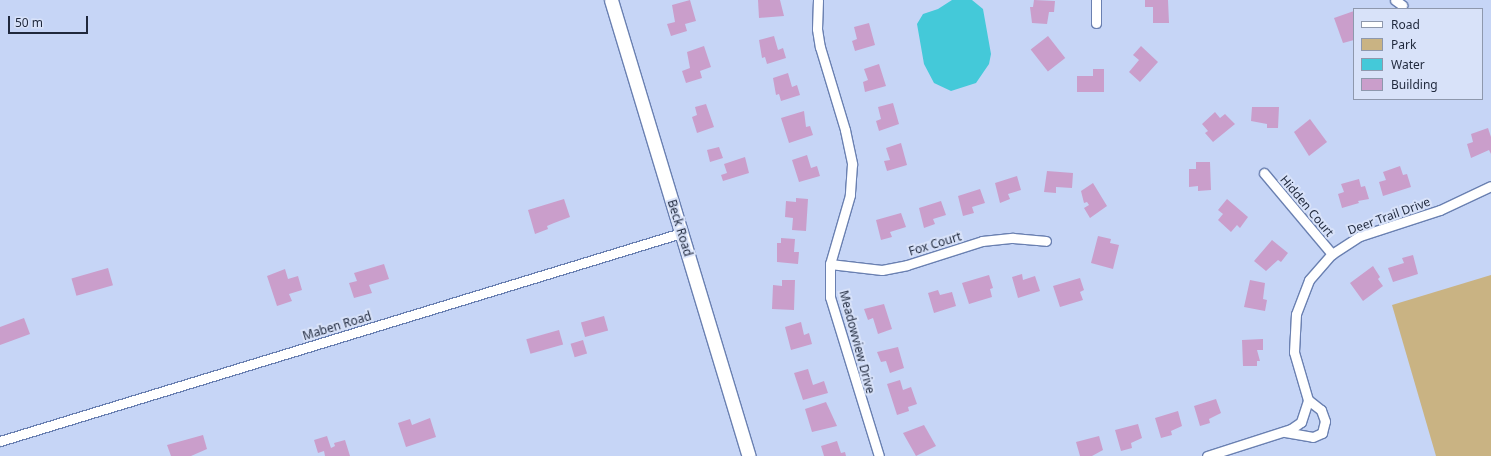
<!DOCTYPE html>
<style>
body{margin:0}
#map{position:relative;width:1491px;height:456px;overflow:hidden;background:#c6d5f6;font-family:"Noto Sans",sans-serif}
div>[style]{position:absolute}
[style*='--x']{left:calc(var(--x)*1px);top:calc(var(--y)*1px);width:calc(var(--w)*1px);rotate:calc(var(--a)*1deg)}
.green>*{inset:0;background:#c9b383}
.water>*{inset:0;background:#44c9d9}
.building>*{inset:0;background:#ca9ecb;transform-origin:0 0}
.roads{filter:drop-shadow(1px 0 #6a80b1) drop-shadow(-1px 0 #6a80b1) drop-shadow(0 1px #6a80b1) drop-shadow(0 -1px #6a80b1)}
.minor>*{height:9px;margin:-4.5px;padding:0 4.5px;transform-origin:4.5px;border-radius:4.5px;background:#fff}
.secondary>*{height:13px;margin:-6.5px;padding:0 6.5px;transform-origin:6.5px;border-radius:6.5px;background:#fff}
span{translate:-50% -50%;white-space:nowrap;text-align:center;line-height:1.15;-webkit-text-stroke:4px #d8e2f9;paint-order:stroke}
.street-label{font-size:12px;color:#1f283c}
.legend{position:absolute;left:1353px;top:8px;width:130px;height:92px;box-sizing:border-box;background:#d8e2f9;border:1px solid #8e98ad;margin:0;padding:5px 7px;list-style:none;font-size:12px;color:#1f283c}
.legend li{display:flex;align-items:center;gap:8px;height:20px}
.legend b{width:20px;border:1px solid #8e98ad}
.scale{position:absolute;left:8px;top:16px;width:80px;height:18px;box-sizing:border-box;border:2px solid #1f283c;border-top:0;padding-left:5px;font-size:12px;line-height:14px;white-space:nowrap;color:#1f283c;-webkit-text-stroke:3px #d8e2f9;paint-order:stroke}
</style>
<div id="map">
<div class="green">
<i style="clip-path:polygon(1491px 275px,1491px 456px,1436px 456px,1392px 305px)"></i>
</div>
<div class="water">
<i style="clip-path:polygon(952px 0,972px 0,983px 9px,991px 54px,989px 64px,976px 83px,951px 91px,934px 83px,924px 64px,917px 24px,923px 14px,938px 9px)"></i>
</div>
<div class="building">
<i style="clip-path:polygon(690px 0,696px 21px,685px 24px,687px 31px,671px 36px,667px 24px,675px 22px,672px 5px)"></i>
<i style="clip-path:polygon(758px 0,780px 0,784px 16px,759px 18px)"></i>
<i style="clip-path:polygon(1034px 0,1055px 1px,1054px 12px,1049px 12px,1047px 24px,1032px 23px,1030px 7px,1033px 7px)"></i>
<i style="clip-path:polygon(1145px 0,1168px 0,1169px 23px,1153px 23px,1153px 7px,1145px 7px)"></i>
<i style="clip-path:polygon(1354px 11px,1354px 40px,1343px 43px,1334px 18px)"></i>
<i style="clip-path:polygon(869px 23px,875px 45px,855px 51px,852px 41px,857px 39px,854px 27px)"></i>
<i style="clip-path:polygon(774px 36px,778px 50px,783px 48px,786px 58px,767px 64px,765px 57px,762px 58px,759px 40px)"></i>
<i style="left:1048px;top:36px;width:28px;height:22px;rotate:52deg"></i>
<i style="clip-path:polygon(704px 46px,711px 67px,700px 71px,702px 78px,686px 83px,682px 71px,690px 68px,687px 52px)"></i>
<i style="clip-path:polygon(1141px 46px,1158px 62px,1140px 82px,1129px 72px,1139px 60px,1133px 55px)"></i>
<i style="clip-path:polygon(879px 64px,886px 86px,865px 92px,863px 82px,868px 80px,864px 69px)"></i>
<i style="clip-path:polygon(1093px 69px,1104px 69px,1104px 92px,1077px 92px,1077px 76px,1093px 76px)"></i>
<i style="clip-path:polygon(788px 73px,792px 87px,797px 85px,800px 95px,781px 101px,779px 94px,776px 95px,773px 78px)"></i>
<i style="clip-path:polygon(893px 103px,899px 124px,879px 131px,876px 121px,881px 119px,878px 107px)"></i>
<i style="clip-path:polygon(706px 104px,714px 127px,697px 133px,692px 117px,697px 115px,695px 107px)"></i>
<i style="clip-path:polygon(1252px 107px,1279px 107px,1278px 128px,1267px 128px,1267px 124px,1251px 121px)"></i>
<i style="clip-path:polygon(804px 111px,806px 127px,810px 126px,813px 135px,789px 143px,781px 118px)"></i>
<i style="clip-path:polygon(1215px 112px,1220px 118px,1225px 114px,1235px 124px,1213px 142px,1205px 133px,1208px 131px,1202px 124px)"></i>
<i style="clip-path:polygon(1310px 119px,1327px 142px,1309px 156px,1294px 132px)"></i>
<i style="clip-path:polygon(1488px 128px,1491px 137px,1491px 154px,1489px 150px,1471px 158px,1467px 144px,1473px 142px,1471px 134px)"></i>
<i style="clip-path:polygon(901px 143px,907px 165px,887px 171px,884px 161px,890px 160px,886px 148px)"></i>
<i style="clip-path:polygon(719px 147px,723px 158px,710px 162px,707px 150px)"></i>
<i style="clip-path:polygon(807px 155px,811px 168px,817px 166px,820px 176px,799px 182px,792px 160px)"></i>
<i style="clip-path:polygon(745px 157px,749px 173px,723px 181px,721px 175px,727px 173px,724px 164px)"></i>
<i style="clip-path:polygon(1196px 162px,1210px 162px,1211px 190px,1198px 191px,1198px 186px,1189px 187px,1189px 169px,1196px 169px)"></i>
<i style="clip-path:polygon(1400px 166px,1403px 175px,1407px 174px,1411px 187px,1383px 196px,1379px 182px,1386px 180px,1383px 172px)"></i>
<i style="clip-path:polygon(1047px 171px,1073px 173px,1072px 188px,1056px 187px,1056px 193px,1044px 192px)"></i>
<i style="clip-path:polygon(1017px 176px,1021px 190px,1008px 194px,1010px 199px,1000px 203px,995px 183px)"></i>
<i style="clip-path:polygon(1359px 179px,1361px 187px,1365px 186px,1369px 199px,1358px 201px,1359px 203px,1342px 208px,1338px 194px,1344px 192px,1341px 184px)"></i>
<i style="clip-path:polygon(1093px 183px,1107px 206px,1090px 218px,1084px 208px,1089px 205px,1087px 202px,1084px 203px,1081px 191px)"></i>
<i style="clip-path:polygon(980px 189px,985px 203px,972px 207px,974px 213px,963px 216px,958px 196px)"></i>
<i style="clip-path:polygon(796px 198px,808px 199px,806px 231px,792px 230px,793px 218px,785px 217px,786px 201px,796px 202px)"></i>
<i style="clip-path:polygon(564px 199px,570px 217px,554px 223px,547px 226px,548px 229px,535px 234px,528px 210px)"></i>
<i style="clip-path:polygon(1227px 199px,1248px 217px,1240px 228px,1237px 225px,1231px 232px,1218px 220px,1223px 214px,1218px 210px)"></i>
<i style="clip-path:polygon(941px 201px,946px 215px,933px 219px,935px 224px,924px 228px,919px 208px)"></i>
<i style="clip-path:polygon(901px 213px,906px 227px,890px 232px,892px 237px,881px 240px,876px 220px)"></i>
<i style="clip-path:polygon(1098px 236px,1111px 239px,1110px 243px,1119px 245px,1113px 269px,1091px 263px)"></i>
<i style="clip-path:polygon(781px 238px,795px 239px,794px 252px,799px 252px,798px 264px,777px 262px,777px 243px,781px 243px)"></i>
<i style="clip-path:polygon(1272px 240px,1288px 253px,1281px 262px,1278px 260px,1266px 271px,1254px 261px)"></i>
<i style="clip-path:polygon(1413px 255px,1418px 274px,1393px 282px,1388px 268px,1404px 263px,1402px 258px)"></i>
<i style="clip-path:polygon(384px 264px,389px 279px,369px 285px,372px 293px,354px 298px,349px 283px,357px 281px,354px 273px)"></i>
<i style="clip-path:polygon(1373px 266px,1380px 277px,1378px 279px,1383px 286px,1363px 301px,1350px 283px)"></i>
<i style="left:108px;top:268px;width:18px;height:38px;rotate:74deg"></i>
<i style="clip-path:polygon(285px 269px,288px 279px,298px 276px,302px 290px,289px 294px,292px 301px,277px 306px,267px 276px)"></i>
<i style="clip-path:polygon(1022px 274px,1023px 280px,1035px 276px,1040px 291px,1018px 298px,1012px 277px)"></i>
<i style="clip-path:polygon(989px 275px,993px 288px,990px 289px,992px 297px,969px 304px,962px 283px)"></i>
<i style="clip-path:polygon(1080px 278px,1084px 290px,1080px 292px,1083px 300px,1060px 307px,1053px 286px)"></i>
<i style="clip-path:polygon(782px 280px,795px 280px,794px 310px,772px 309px,773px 285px,782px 286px)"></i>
<i style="clip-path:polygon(1250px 280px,1265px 283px,1263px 299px,1267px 300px,1265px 311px,1244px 307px)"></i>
<i style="clip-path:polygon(938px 290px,940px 295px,952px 292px,956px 306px,934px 313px,928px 293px)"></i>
<i style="clip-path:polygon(884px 304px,892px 329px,878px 334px,873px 318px,868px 320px,864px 309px)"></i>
<i style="left:604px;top:316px;width:15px;height:24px;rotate:74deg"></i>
<i style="clip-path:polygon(24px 318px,30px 334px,0 345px,0 327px)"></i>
<i style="clip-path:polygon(801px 322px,804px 335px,809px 333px,812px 344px,791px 350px,785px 327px)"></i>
<i style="left:559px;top:330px;width:15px;height:34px;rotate:74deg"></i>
<i style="clip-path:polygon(1263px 339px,1263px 350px,1257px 350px,1260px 361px,1257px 361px,1257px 366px,1243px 366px,1242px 340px)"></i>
<i style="left:583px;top:340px;width:14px;height:13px;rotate:73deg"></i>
<i style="clip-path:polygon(898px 347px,904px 368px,890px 373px,886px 361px,881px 362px,877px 352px)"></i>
<i style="clip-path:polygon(808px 369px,813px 385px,824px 381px,828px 393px,803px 400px,794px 373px)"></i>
<i style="clip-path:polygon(900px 380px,903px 390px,911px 387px,917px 404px,908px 407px,909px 411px,897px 415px,887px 384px)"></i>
<i style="clip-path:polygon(1216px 399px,1221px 413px,1209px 419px,1210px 423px,1200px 426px,1194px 406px)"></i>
<i style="clip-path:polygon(826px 402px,837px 426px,812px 432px,805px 409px)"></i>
<i style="clip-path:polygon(1178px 411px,1182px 426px,1171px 431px,1172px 435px,1161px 438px,1155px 418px)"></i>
<i style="clip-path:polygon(430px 418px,436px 437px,406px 447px,398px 423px,410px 419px,412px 425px)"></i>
<i style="clip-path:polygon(1138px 424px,1142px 438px,1131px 443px,1132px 448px,1121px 451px,1115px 430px)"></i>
<i style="clip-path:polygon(924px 425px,936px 446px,916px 456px,903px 433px)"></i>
<i style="clip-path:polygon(203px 435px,207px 449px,191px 456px,171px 456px,167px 445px)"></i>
<i style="clip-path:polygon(327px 436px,331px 448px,335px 446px,334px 443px,345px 440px,350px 456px,325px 456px,324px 451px,318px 453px,314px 440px)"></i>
<i style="clip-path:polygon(1099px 436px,1103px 450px,1092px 456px,1080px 456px,1076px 442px)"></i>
<i style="clip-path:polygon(837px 441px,841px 453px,845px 452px,846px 456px,824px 456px,821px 446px)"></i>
</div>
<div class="roads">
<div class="minor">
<i style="--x:818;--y:0;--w:29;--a:92"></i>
<i style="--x:817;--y:29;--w:18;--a:81"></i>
<i style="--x:820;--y:47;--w:87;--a:73.2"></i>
<i style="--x:845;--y:130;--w:35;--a:78"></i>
<i style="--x:852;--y:164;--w:31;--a:94"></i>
<i style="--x:850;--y:195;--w:72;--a:106.2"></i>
<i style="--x:830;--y:264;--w:33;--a:90"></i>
<i style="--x:830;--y:297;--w:166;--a:72.9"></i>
<i style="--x:1096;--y:0;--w:23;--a:90"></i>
<i style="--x:1395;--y:0;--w:9;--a:36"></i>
<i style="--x:1264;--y:173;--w:106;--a:50"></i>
<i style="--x:830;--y:264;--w:52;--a:6.6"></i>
<i style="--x:882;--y:270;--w:25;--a:-11"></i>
<i style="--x:907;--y:265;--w:79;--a:-17.7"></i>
<i style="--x:982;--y:241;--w:31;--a:-6"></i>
<i style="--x:1013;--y:238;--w:33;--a:5"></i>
<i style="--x:1285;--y:432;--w:28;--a:10"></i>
<i style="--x:1313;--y:437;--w:10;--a:-24"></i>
<i style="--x:1322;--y:433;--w:12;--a:-76"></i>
<i style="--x:1325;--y:421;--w:12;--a:-110"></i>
<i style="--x:1321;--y:410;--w:16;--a:-142"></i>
<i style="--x:0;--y:441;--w:712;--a:-16.98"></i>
<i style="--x:1207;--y:456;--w:88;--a:-17.8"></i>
<i style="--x:1291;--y:429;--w:12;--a:-35"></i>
<i style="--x:1301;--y:422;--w:23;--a:-72"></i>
<i style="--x:1308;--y:400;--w:50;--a:-106.3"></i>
<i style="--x:1294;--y:352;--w:38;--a:-87"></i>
<i style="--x:1296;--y:314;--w:36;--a:-69"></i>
<i style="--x:1309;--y:280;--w:35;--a:-49"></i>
<i style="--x:1332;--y:254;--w:33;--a:-33"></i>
<i style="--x:1360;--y:236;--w:84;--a:-18"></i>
<i style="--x:1440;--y:210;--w:56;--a:-25.2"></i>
</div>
<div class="secondary">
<i style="--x:611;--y:0;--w:476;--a:73.2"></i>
</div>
</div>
<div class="street-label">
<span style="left:1307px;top:206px;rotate:50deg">Hidden Court</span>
<span style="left:1389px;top:216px;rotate:-20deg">Deer Trail Drive</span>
<span style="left:680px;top:228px;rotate:73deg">Beck Road</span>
<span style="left:935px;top:244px;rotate:-17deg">Fox Court</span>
<span style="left:337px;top:326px;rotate:-17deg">Maben Road</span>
<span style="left:857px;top:342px;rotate:75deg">Meadowview Drive</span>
</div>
<ul class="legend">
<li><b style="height:5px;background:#fff"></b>Road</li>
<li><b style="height:11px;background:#c9b383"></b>Park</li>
<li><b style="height:11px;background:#44c9d9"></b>Water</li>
<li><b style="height:11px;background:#ca9ecb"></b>Building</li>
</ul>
<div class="scale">50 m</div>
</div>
